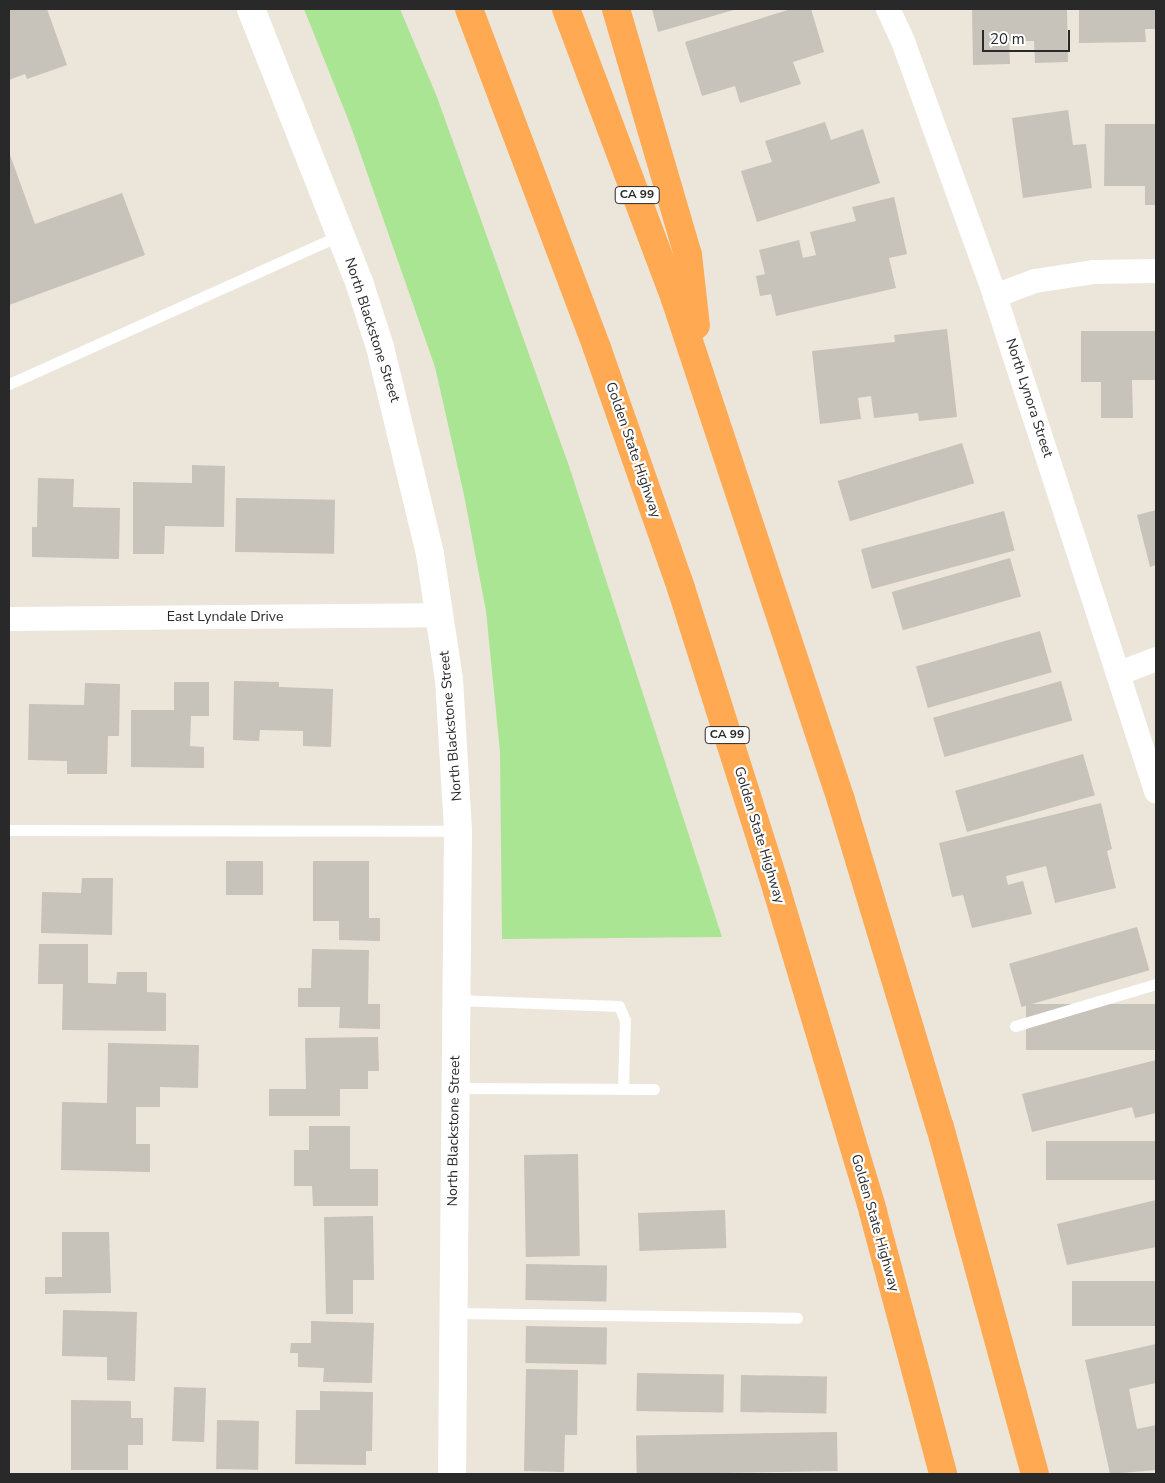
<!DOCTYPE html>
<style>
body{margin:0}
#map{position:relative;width:1165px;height:1483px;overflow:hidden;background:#ece5da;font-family:"Nunito Sans",sans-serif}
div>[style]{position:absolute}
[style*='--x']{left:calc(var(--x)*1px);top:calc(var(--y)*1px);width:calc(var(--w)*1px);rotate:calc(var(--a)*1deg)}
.green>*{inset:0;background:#aae594}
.building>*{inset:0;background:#c7c2ba;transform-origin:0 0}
.service>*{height:11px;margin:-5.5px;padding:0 5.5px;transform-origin:5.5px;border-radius:5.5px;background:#fff}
.minor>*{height:24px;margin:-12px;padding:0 12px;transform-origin:12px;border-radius:12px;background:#fff}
.secondary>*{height:28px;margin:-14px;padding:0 14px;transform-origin:14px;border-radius:14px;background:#fff}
.motorway>*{height:28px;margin:-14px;padding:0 14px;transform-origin:14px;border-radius:14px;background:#ffa952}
span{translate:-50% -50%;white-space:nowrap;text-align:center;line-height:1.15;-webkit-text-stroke:4.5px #fff;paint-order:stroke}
.shield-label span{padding:1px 4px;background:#fff;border:1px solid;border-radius:4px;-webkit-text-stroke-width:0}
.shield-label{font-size:12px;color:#292929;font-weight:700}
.street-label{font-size:14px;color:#292929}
.frame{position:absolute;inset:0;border:10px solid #292929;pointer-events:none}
.scale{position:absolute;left:982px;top:30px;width:88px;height:22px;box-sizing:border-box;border:2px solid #292929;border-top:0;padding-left:6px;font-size:15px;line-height:18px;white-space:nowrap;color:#292929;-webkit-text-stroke:4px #fff;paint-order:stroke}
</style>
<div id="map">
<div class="green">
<i style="clip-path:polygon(304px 9px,400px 9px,437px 97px,569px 466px,722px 937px,502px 939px,500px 752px,486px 611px,464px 495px,435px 367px,350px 124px)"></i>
</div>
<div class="building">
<i style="clip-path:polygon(9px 9px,47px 9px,67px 65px,27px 79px,25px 74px,9px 80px)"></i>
<i style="clip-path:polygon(652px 9px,737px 9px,658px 32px)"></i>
<i style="clip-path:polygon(791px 9px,811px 9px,824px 52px,793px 62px,801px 84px,740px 103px,735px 86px,702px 96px,685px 42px)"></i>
<i style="clip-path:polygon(972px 9px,1067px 9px,1068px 62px,1035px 63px,1034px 41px,1009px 41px,1010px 64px,973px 65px)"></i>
<i style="clip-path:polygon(1079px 9px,1156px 9px,1156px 29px,1145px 29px,1146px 42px,1079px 43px)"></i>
<i style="clip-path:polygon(1068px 110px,1073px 145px,1086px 144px,1092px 188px,1023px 198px,1012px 118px)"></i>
<i style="clip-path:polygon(825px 122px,831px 140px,863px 129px,880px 183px,757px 222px,741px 171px,772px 162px,765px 141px)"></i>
<i style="clip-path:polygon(1105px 124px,1156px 124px,1156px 205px,1145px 205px,1145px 186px,1104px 186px)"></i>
<i style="clip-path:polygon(9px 152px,35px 224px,122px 193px,145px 255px,9px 305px)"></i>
<i style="clip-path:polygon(894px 197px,907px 254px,889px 258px,896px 288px,776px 316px,771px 294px,760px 296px,756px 276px,765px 274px,759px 250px,799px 240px,803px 258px,816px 255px,810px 232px,856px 221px,852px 207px)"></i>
<i style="clip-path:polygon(947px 329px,957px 417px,919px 421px,918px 413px,874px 418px,871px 396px,858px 398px,861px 419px,820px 424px,812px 351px,895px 342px,894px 335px)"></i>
<i style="clip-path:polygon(1081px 331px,1156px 331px,1156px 380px,1132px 380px,1133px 418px,1101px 418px,1101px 382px,1081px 382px)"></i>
<i style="left:962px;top:443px;width:42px;height:130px;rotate:73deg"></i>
<i style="clip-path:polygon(192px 465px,225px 466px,224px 527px,165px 526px,164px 554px,133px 554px,133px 482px,192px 483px)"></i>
<i style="clip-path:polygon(38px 478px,74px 479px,73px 507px,120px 508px,119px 559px,32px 557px,32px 527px,37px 527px)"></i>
<i style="left:236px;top:498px;width:99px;height:54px;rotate:1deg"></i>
<i style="clip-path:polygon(1156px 510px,1156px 565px,1150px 567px,1137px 515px)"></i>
<i style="left:1004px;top:511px;width:41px;height:148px;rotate:75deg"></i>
<i style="left:1010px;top:558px;width:40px;height:123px;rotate:74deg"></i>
<i style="left:1040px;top:631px;width:43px;height:129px;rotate:74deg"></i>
<i style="clip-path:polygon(234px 681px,279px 682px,279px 687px,333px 689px,331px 747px,303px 746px,303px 731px,260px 730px,259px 741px,233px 740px)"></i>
<i style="left:1061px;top:681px;width:41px;height:133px;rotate:74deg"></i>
<i style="clip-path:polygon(174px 682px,209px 682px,209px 716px,191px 716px,190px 746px,204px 747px,204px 768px,131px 767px,131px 710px,174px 710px)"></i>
<i style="clip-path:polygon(85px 683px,120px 684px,119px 736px,108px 736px,107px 774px,67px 774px,67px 761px,28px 760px,29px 704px,84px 705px)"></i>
<i style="left:1083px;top:754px;width:43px;height:133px;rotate:74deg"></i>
<i style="clip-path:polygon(1101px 803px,1112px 849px,1107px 851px,1116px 888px,1055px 903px,1046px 866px,1006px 876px,1008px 885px,1023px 881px,1032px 914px,972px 928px,963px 895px,952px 897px,939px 843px)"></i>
<i style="left:226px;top:861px;width:37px;height:34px"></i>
<i style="clip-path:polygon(313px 861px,369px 861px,369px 918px,380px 918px,380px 941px,339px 940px,339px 921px,313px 921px)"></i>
<i style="clip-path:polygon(82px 878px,113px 878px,112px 935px,41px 933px,42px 892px,81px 893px)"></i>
<i style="left:1137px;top:927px;width:45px;height:133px;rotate:74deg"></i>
<i style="clip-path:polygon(39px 944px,88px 944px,88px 983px,116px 984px,117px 972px,147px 972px,147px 992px,166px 993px,166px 1031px,62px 1030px,63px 984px,38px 984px)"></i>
<i style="clip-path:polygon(312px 949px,369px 950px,368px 1004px,380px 1004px,380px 1029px,339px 1028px,340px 1007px,298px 1007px,298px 988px,311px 988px)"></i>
<i style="left:1156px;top:1004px;width:46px;height:130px;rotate:90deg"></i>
<i style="clip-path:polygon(378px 1037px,379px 1071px,368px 1071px,368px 1089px,340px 1089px,340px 1116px,269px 1116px,269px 1089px,306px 1089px,305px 1038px)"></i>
<i style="clip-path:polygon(108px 1043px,199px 1045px,198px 1088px,160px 1087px,160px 1107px,136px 1107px,136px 1144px,150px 1144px,150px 1172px,61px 1170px,62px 1102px,107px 1103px)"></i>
<i style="clip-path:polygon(1156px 1060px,1156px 1113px,1135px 1118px,1132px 1107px,1032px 1132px,1022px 1094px)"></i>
<i style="clip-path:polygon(309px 1126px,350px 1126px,350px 1169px,378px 1169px,378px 1206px,313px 1206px,312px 1186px,294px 1186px,294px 1150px,309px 1150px)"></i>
<i style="left:1156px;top:1141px;width:39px;height:110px;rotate:90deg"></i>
<i style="left:578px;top:1154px;width:102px;height:54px;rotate:89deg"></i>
<i style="clip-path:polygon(1156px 1200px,1156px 1247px,1067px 1265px,1057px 1224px)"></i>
<i style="left:725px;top:1210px;width:38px;height:87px;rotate:88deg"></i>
<i style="clip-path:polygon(373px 1216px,374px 1280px,353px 1280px,353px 1314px,326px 1314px,324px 1217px)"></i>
<i style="clip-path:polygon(62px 1232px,109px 1232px,111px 1293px,45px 1294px,45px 1277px,62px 1277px)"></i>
<i style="left:526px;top:1264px;width:81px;height:36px;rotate:1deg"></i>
<i style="left:1156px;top:1281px;width:45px;height:84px;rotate:90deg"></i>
<i style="clip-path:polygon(63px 1310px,137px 1312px,135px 1381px,107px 1380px,107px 1357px,62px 1356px)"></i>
<i style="clip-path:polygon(311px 1321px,374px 1323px,372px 1383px,323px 1382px,324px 1368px,298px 1367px,298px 1353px,290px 1353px,291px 1343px,311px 1343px)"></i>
<i style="left:526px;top:1326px;width:81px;height:37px;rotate:1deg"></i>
<i style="clip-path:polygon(1156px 1344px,1156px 1383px,1129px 1389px,1137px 1429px,1156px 1425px,1156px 1470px,1110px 1474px,1085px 1360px)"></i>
<i style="clip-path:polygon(526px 1369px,578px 1370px,577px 1435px,565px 1435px,564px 1472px,524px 1471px)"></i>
<i style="left:637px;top:1373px;width:87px;height:38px;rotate:1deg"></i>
<i style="left:741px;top:1375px;width:86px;height:37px;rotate:1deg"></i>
<i style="left:174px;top:1387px;width:32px;height:54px;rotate:2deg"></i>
<i style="clip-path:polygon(320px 1391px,373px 1392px,372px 1451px,366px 1451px,366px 1465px,295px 1464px,296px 1410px,320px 1410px)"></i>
<i style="clip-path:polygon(71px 1400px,131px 1401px,131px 1418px,143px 1418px,143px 1445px,128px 1445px,128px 1470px,71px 1470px)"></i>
<i style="left:217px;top:1420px;width:42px;height:49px;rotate:1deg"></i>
<i style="left:837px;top:1432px;width:39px;height:201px;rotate:89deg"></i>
</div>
<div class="service">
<i style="--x:9;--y:384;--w:363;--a:-24.2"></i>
<i style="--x:9;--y:830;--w:449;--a:0.1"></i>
<i style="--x:455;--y:1000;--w:164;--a:2.1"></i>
<i style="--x:619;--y:1006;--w:15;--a:67"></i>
<i style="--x:625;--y:1020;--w:69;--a:91.7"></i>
<i style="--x:1015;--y:1026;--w:147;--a:-16.6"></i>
<i style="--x:455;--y:1088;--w:199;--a:0.3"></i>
<i style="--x:453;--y:1313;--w:344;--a:0.8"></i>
</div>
<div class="minor">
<i style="--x:888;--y:9;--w:38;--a:65"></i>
<i style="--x:904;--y:44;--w:268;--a:70.1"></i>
<i style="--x:995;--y:296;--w:521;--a:71.98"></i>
<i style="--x:995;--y:296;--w:43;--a:-20.6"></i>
<i style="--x:1035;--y:281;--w:60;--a:-8.7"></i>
<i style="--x:1094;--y:272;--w:62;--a:-0.9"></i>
<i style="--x:9;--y:619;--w:431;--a:-0.5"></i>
<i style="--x:1120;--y:673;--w:39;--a:-21"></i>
</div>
<div class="secondary">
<i style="--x:251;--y:9;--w:297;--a:68.4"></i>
<i style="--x:360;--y:285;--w:65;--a:72.1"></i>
<i style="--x:380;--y:347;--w:213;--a:76.4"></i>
<i style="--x:430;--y:554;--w:126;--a:81.4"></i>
<i style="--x:449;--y:679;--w:152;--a:86.6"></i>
<i style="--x:458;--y:831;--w:643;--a:90.53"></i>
</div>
<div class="motorway">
<i style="--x:469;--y:9;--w:362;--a:69.3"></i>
<i style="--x:597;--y:348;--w:254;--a:70.7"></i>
<i style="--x:681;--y:588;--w:318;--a:72.4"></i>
<i style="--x:777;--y:891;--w:335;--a:73.3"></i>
<i style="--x:873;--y:1212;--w:271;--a:75"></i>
<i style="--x:566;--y:9;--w:310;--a:69.4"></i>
<i style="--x:675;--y:299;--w:528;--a:71.67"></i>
<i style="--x:841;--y:800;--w:342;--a:73.2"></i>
<i style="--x:940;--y:1127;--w:360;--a:74.7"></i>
<i style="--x:616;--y:9;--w:256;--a:73.7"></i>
<i style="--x:688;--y:255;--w:71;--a:83.6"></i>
</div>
<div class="shield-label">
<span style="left:637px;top:195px">CA 99</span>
<span style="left:727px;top:735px">CA 99</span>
</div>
<div class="street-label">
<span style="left:372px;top:330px;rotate:72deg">North Blackstone Street</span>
<span style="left:1029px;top:398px;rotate:72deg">North Lynora Street</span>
<span style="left:633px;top:450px;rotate:71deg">Golden State Highway</span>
<span style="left:225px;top:617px">East Lyndale Drive</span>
<span style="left:451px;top:726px;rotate:-95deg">North Blackstone Street</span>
<span style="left:759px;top:835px;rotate:73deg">Golden State Highway</span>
<span style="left:454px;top:1131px;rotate:-89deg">North Blackstone Street</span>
<span style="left:875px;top:1223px;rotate:74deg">Golden State Highway</span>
</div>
<div class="frame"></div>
<div class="scale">20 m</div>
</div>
